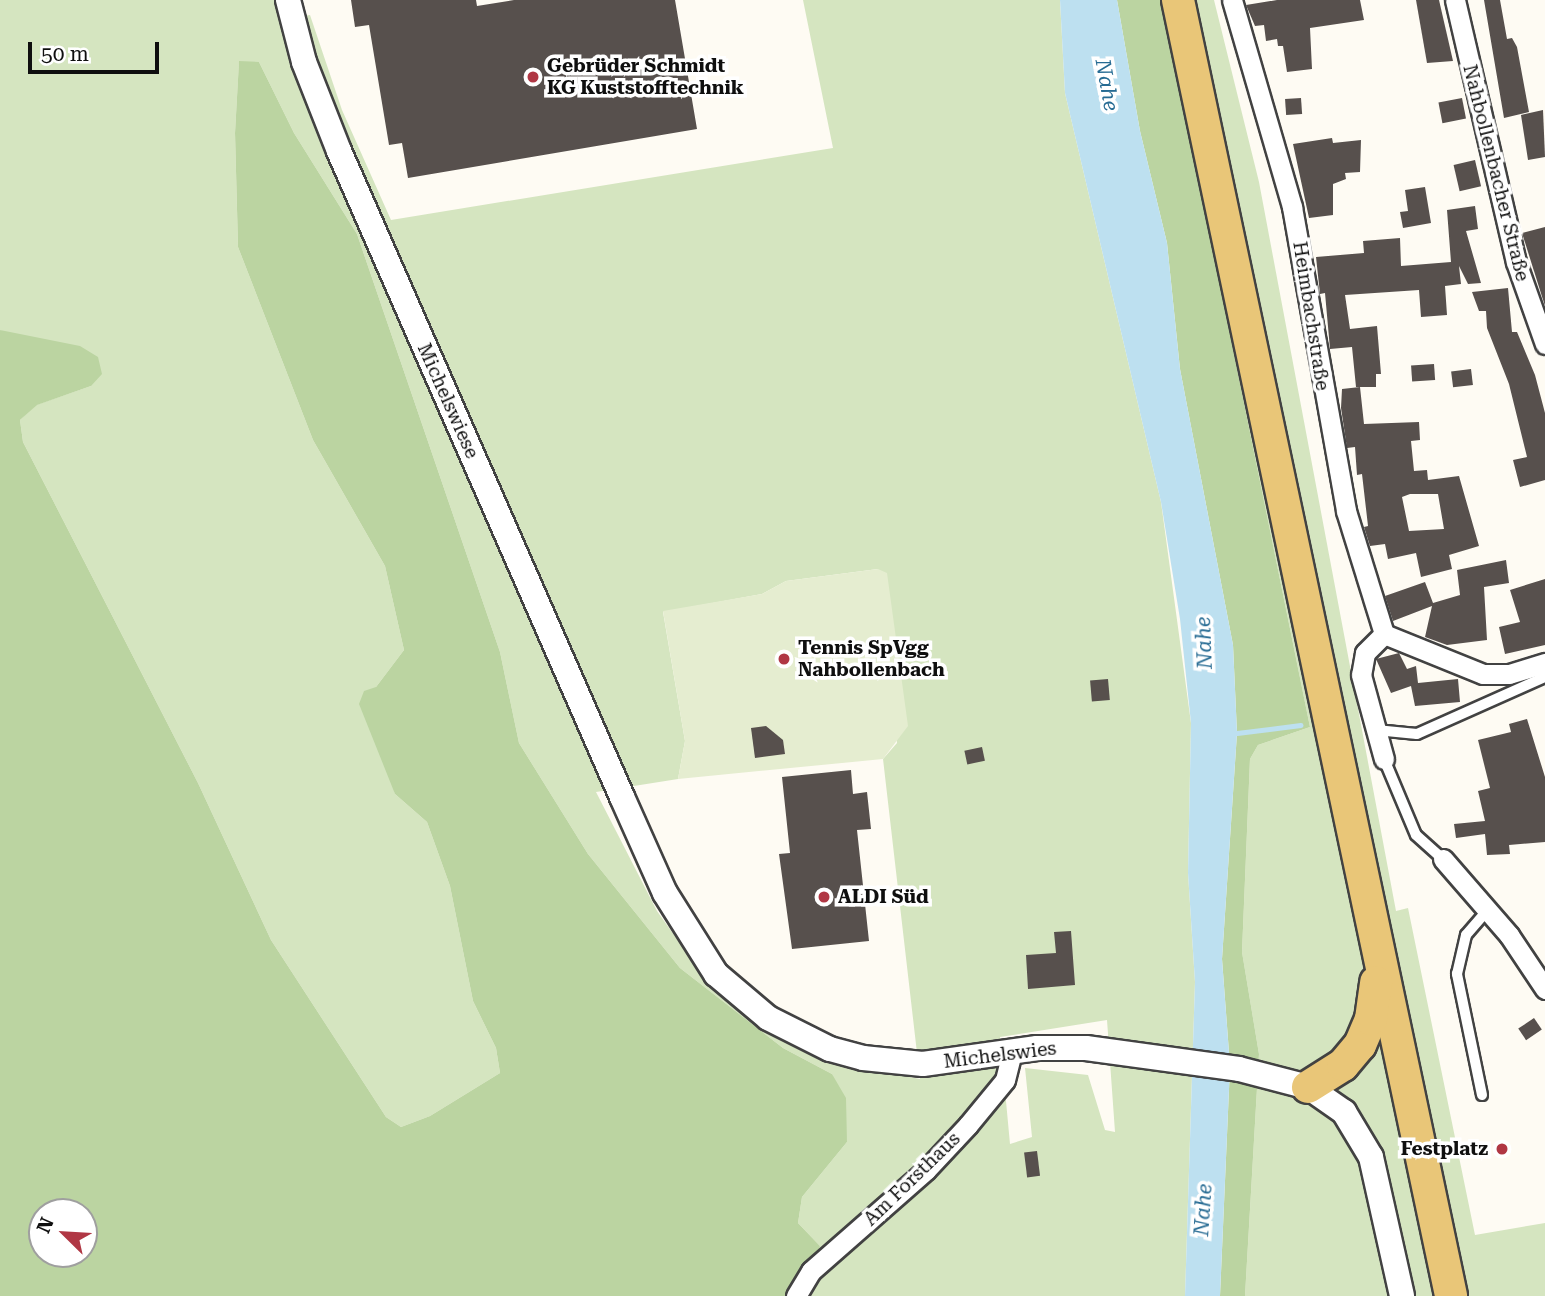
<!DOCTYPE html>
<meta charset="utf-8">
<style>
body{margin:0}
#map{position:relative;width:1545px;height:1296px;overflow:hidden;background:#fefbf3;font-family:"Roboto Serif",serif}
div>[style]{position:absolute}
[style*='--x']{left:calc(var(--x)*1px);top:calc(var(--y)*1px);width:calc(var(--w)*1px);rotate:calc(var(--a)*1deg)}
.green>*{inset:0;background:#d5e5c0}
.forest>*{inset:0;background:#bbd4a1}
.pitch>*{inset:0;background:#e5edd0}
.water>*{inset:0;background:#bde0f0}
.stream>*{height:5px;margin:-2.5px;padding:0 2.5px;transform-origin:2.5px;border-radius:2.5px;background:#bde0f0}
.building>*{inset:0;background:#57504d;transform-origin:0 0}
.roads{filter:drop-shadow(2px 0 #424242) drop-shadow(-2px 0 #424242) drop-shadow(0 2px #424242) drop-shadow(0 -2px #424242)}
.service>*{height:10px;margin:-5px;padding:0 5px;transform-origin:5px;border-radius:5px;background:#fff}
.minor>*{height:19px;margin:-9.5px;padding:0 9.5px;transform-origin:9.5px;border-radius:9.5px;background:#fff}
.tertiary>*{height:24px;margin:-12px;padding:0 12px;transform-origin:12px;border-radius:12px;background:#fff}
.primary>*{height:32px;margin:-16px;padding:0 16px;transform-origin:16px;border-radius:16px;background:#e9c678}
.dots>*{width:19px;height:19px;translate:-50% -50%;box-sizing:border-box;border:4px solid #fff;border-radius:50%}
span{translate:-50% -50%;white-space:nowrap;text-align:center;line-height:1.15;-webkit-text-stroke:7px #fff;paint-order:stroke}
.poi-label{font-size:19px;color:#0f0f0f;font-weight:700}
.left{translate:0 -50%;text-align:left}
.right{translate:-100% -50%;text-align:right}
.street-label{font-size:19px;color:#0f0f0f}
.water-label{font-size:21px;color:#266b93;font-style:italic}
.north{position:absolute;left:28px;top:1198px;width:70px;height:70px;box-sizing:border-box;background:#fff;border:2px solid #9f9f9f;border-radius:50%;rotate:294deg;font-size:19px;font-weight:700;line-height:28px;text-align:center;color:#0f0f0f}
.north::after{content:'';display:block;margin:auto;width:24px;height:32px;background:#b03744;clip-path:polygon(50% 0,100% 100%,50% 72%,0 100%)}
.scale{position:absolute;left:28px;top:42px;width:131px;height:32px;box-sizing:border-box;border:4px solid #0f0f0f;border-top:0;padding-left:9px;font-size:21px;line-height:24px;white-space:nowrap;color:#0f0f0f;-webkit-text-stroke:5px #fff;paint-order:stroke}
</style>
<div id="map">
<div class="green">
<i style="clip-path:polygon(evenodd,0 0,274px 0,279px 20px,310px 15px,342px 110px,391px 220px,833px 148px,803px 0,1060px 0,1065px 93px,1161px 502px,1191px 723px,1188px 873px,1195px 982px,1185px 1296px,790px 1296px,820px 1246px,798px 1223px,802px 1197px,847px 1142px,832px 1074px,783px 1048px,680px 968px,588px 854px,519px 743px,500px 652px,357px 234px,294px 133px,259px 62px,239px 62px,235px 133px,238px 247px,313px 440px,385px 566px,404px 650px,376px 687px,395px 794px,427px 822px,450px 886px,473px 1001px,496px 1048px,500px 1073px,430px 1116px,401px 1127px,386px 1117px,271px 940px,198px 783px,23px 442px,20px 420px,36px 405px,91px 386px,0 330px,0 0,878px 569px,897px 743px,883px 759px,920px 1079px,828px 1061px,786px 1043px,741px 1013px,701px 973px,657px 911px,596px 792px,678px 779px,685px 741px,663px 612px,762px 594px,786px 581px,878px 569px,0 0,1107px 1020px,1115px 1132px,1105px 1130px,1088px 1075px,1025px 1068px,1032px 1137px,1010px 1144px,1000px 1037px,1107px 1020px)"></i>
<i style="clip-path:polygon(1162px 0,1214px 0,1259px 182px,1396px 911px,1408px 908px,1475px 1235px,1545px 1223px,1545px 1296px,1245px 1296px,1259px 1054px,1242px 952px,1250px 759px,1258px 745px,1310px 727px)"></i>
</div>
<div class="forest">
<i style="clip-path:polygon(1117px 0,1162px 0,1310px 727px,1258px 745px,1250px 759px,1242px 952px,1259px 1054px,1245px 1296px,1220px 1296px,1230px 1066px,1222px 959px,1237px 733px,1233px 645px,1180px 369px,1167px 243px,1140px 131px)"></i>
<i style="clip-path:polygon(evenodd,239px 61px,259px 62px,294px 133px,357px 234px,500px 652px,519px 743px,588px 854px,680px 968px,783px 1048px,832px 1074px,846px 1098px,847px 1142px,802px 1197px,798px 1223px,820px 1246px,817px 1256px,790px 1296px,0 1296px,0 330px,80px 346px,98px 357px,102px 374px,91px 386px,37px 405px,20px 420px,23px 442px,198px 783px,271px 940px,386px 1117px,401px 1127px,430px 1116px,500px 1073px,496px 1048px,473px 1001px,450px 886px,427px 822px,395px 794px,359px 704px,364px 691px,376px 687px,404px 650px,385px 566px,313px 440px,238px 247px,235px 133px,239px 61px,42px 1212px,84px 1212px,84px 1254px,42px 1254px,42px 1212px)"></i>
</div>
<div class="pitch">
<i style="clip-path:polygon(878px 569px,887px 573px,908px 726px,883px 759px,678px 779px,685px 741px,663px 611px,762px 594px,786px 581px)"></i>
</div>
<div class="water">
<i style="clip-path:polygon(1060px 0,1117px 0,1140px 131px,1167px 243px,1180px 369px,1233px 645px,1237px 733px,1222px 959px,1230px 1066px,1220px 1296px,1185px 1296px,1195px 982px,1188px 873px,1191px 723px,1180px 619px,1161px 502px,1065px 93px)"></i>
</div>
<div class="stream">
<i style="--x:1237;--y:733;--w:64;--a:-7.1"></i>
</div>
<div class="building">
<i style="clip-path:polygon(351px 0,476px 0,477px 6px,514px 0,675px 0,697px 129px,408px 178px,402px 143px,389px 145px,369px 25px,355px 27px)"></i>
<i style="clip-path:polygon(1277px 0,1360px 0,1364px 20px,1310px 28px,1312px 69px,1287px 72px,1283px 46px,1278px 46px,1277px 39px,1266px 41px,1264px 25px,1255px 26px,1246px 5px)"></i>
<i style="clip-path:polygon(1416px 0,1439px 0,1453px 61px,1427px 63px)"></i>
<i style="clip-path:polygon(1484px 0,1500px 0,1507px 39px,1512px 38px,1517px 47px,1529px 112px,1504px 118px)"></i>
<i style="left:1301px;top:98px;width:16px;height:16px;rotate:86deg"></i>
<i style="left:1462px;top:98px;width:21px;height:24px;rotate:79deg"></i>
<i style="clip-path:polygon(1543px 110px,1545px 157px,1528px 160px,1521px 115px)"></i>
<i style="clip-path:polygon(1332px 138px,1333px 143px,1361px 140px,1360px 172px,1345px 173px,1346px 179px,1333px 184px,1333px 215px,1309px 218px,1293px 144px)"></i>
<i style="left:1475px;top:160px;width:27px;height:22px;rotate:77deg"></i>
<i style="clip-path:polygon(1425px 187px,1431px 223px,1403px 228px,1400px 212px,1408px 211px,1405px 190px)"></i>
<i style="clip-path:polygon(1475px 206px,1478px 229px,1466px 231px,1481px 283px,1468px 284px,1459px 266px,1461px 284px,1445px 286px,1447px 315px,1421px 317px,1419px 290px,1345px 295px,1350px 329px,1377px 326px,1381px 374px,1376px 374px,1376px 387px,1356px 387px,1352px 347px,1330px 349px,1325px 293px,1320px 294px,1316px 257px,1364px 253px,1363px 241px,1400px 238px,1401px 266px,1451px 262px,1447px 210px)"></i>
<i style="clip-path:polygon(1545px 227px,1545px 306px,1522px 233px)"></i>
<i style="clip-path:polygon(1508px 288px,1512px 332px,1517px 332px,1535px 375px,1545px 413px,1545px 480px,1520px 487px,1513px 460px,1527px 457px,1509px 384px,1487px 328px,1486px 311px,1479px 311px,1472px 292px)"></i>
<i style="left:1434px;top:364px;width:16px;height:23px;rotate:86deg"></i>
<i style="left:1471px;top:369px;width:16px;height:20px;rotate:83deg"></i>
<i style="clip-path:polygon(evenodd,1360px 387px,1364px 424px,1419px 422px,1420px 440px,1411px 441px,1414px 471px,1427px 470px,1428px 480px,1459px 476px,1479px 546px,1449px 555px,1452px 569px,1421px 577px,1416px 553px,1388px 559px,1385px 544px,1370px 546px,1364px 527px,1368px 526px,1362px 474px,1357px 475px,1355px 447px,1347px 448px,1341px 408px,1342px 389px,1360px 387px,1410px 494px,1438px 494px,1444px 529px,1409px 531px,1402px 497px,1410px 494px)"></i>
<i style="clip-path:polygon(1506px 560px,1509px 583px,1484px 587px,1487px 640px,1447px 645px,1425px 637px,1432px 606px,1393px 621px,1385px 596px,1425px 582px,1433px 603px,1460px 595px,1457px 570px)"></i>
<i style="clip-path:polygon(1545px 579px,1545px 645px,1505px 654px,1499px 627px,1520px 622px,1510px 590px)"></i>
<i style="clip-path:polygon(1399px 653px,1407px 669px,1416px 666px,1418px 683px,1458px 679px,1460px 702px,1415px 706px,1411px 686px,1391px 693px,1376px 659px)"></i>
<i style="left:1108px;top:679px;width:21px;height:18px;rotate:85deg"></i>
<i style="clip-path:polygon(1527px 719px,1545px 777px,1545px 842px,1509px 845px,1510px 854px,1487px 855px,1485px 834px,1456px 838px,1454px 824px,1485px 821px,1478px 791px,1490px 788px,1478px 740px,1511px 732px,1509px 724px)"></i>
<i style="clip-path:polygon(766px 726px,783px 740px,785px 754px,755px 758px,751px 728px)"></i>
<i style="left:982px;top:747px;width:14px;height:18px;rotate:78deg"></i>
<i style="clip-path:polygon(851px 770px,853px 794px,867px 792px,871px 829px,857px 830px,869px 941px,792px 949px,779px 854px,790px 853px,782px 777px)"></i>
<i style="clip-path:polygon(1071px 931px,1075px 985px,1028px 989px,1026px 955px,1056px 953px,1054px 932px)"></i>
<i style="left:1534px;top:1018px;width:14px;height:19px;rotate:56deg"></i>
<i style="left:1037px;top:1151px;width:25px;height:13px;rotate:83deg"></i>
</div>
<div class="roads">
<div class="service">
<i style="--x:1376;--y:730;--w:41;--a:5.6"></i>
<i style="--x:1417;--y:734;--w:140;--a:-24"></i>
<i style="--x:1384;--y:759;--w:82;--a:67.2"></i>
<i style="--x:1416;--y:835;--w:36;--a:42"></i>
<i style="--x:1482;--y:1095;--w:124;--a:-101.7"></i>
<i style="--x:1457;--y:974;--w:40;--a:-77"></i>
<i style="--x:1466;--y:935;--w:33;--a:-49"></i>
</div>
<div class="minor">
<i style="--x:1232;--y:0;--w:216;--a:73.8"></i>
<i style="--x:1292;--y:207;--w:309;--a:79.9"></i>
<i style="--x:1346;--y:511;--w:129;--a:72.8"></i>
<i style="--x:1384;--y:634;--w:107;--a:22"></i>
<i style="--x:1483;--y:674;--w:26;--a:0"></i>
<i style="--x:1509;--y:674;--w:38;--a:-17"></i>
<i style="--x:1455;--y:0;--w:269;--a:76.9"></i>
<i style="--x:1516;--y:262;--w:87;--a:70.5"></i>
<i style="--x:1384;--y:634;--w:27;--a:135"></i>
<i style="--x:1365;--y:653;--w:22;--a:100"></i>
<i style="--x:1361;--y:675;--w:87;--a:74.7"></i>
<i style="--x:1443;--y:859;--w:101;--a:49"></i>
<i style="--x:1509;--y:935;--w:65;--a:56.3"></i>
<i style="--x:796;--y:1296;--w:29;--a:-59"></i>
<i style="--x:811;--y:1271;--w:153;--a:-41.3"></i>
<i style="--x:926;--y:1170;--w:62;--a:-47"></i>
<i style="--x:968;--y:1125;--w:58;--a:-50.6"></i>
<i style="--x:1005;--y:1080;--w:30;--a:-76"></i>
</div>
<div class="tertiary">
<i style="--x:288;--y:0;--w:64;--a:75.5"></i>
<i style="--x:304;--y:62;--w:96;--a:68.5"></i>
<i style="--x:339;--y:151;--w:705;--a:66.34"></i>
<i style="--x:622;--y:797;--w:105;--a:65.9"></i>
<i style="--x:665;--y:893;--w:96;--a:57.8"></i>
<i style="--x:716;--y:974;--w:68;--a:40.2"></i>
<i style="--x:768;--y:1018;--w:69;--a:26.6"></i>
<i style="--x:830;--y:1049;--w:34;--a:15"></i>
<i style="--x:863;--y:1058;--w:60;--a:5.7"></i>
<i style="--x:923;--y:1064;--w:115;--a:-8"></i>
<i style="--x:1037;--y:1048;--w:49;--a:0"></i>
<i style="--x:1086;--y:1048;--w:154;--a:7.8"></i>
<i style="--x:1239;--y:1069;--w:71;--a:14.6"></i>
<i style="--x:1308;--y:1087;--w:44;--a:34.8"></i>
<i style="--x:1344;--y:1112;--w:52;--a:59"></i>
<i style="--x:1371;--y:1157;--w:142;--a:77.4"></i>
</div>
<div class="primary">
<i style="--x:1178;--y:0;--w:1324;--a:78.1"></i>
<i style="--x:1308;--y:1087;--w:41;--a:-32.2"></i>
<i style="--x:1343;--y:1065;--w:26;--a:-50"></i>
<i style="--x:1360;--y:1045;--w:28;--a:-67"></i>
<i style="--x:1371;--y:1019;--w:37;--a:-82"></i>
</div>
</div>
<div class="dots">
<i style="left:533px;top:77px;background:#b03744"></i>
<i style="left:784px;top:659px;background:#b03744"></i>
<i style="left:824px;top:897px;background:#b03744"></i>
<i style="left:1502px;top:1149px;background:#b03744"></i>
</div>
<div class="poi-label">
<span class="left" style="left:547px;top:77px">Gebrüder Schmidt<br>KG Kuststofftechnik</span>
<span class="left" style="left:798px;top:659px">Tennis SpVgg<br>Nahbollenbach</span>
<span class="left" style="left:838px;top:897px">ALDI Süd</span>
<span class="right" style="left:1488px;top:1149px">Festplatz</span>
</div>
<div class="street-label">
<span style="left:1496px;top:173px;rotate:76deg">Nahbollenbacher Straße</span>
<span style="left:1311px;top:316px;rotate:81deg">Heimbachstraße</span>
<span style="left:448px;top:401px;rotate:66deg">Michelswiese</span>
<span style="left:1000px;top:1055px;rotate:-7deg">Michelswies</span>
<span style="left:912px;top:1179px;rotate:-44deg">Am Forsthaus</span>
</div>
<div class="water-label">
<span style="left:1107px;top:85px;rotate:80deg">Nahe</span>
<span style="left:1204px;top:643px;rotate:-92deg">Nahe</span>
<span style="left:1203px;top:1210px;rotate:-86deg">Nahe</span>
</div>
<div class="north">N</div>
<div class="scale">50 m</div>
</div>
